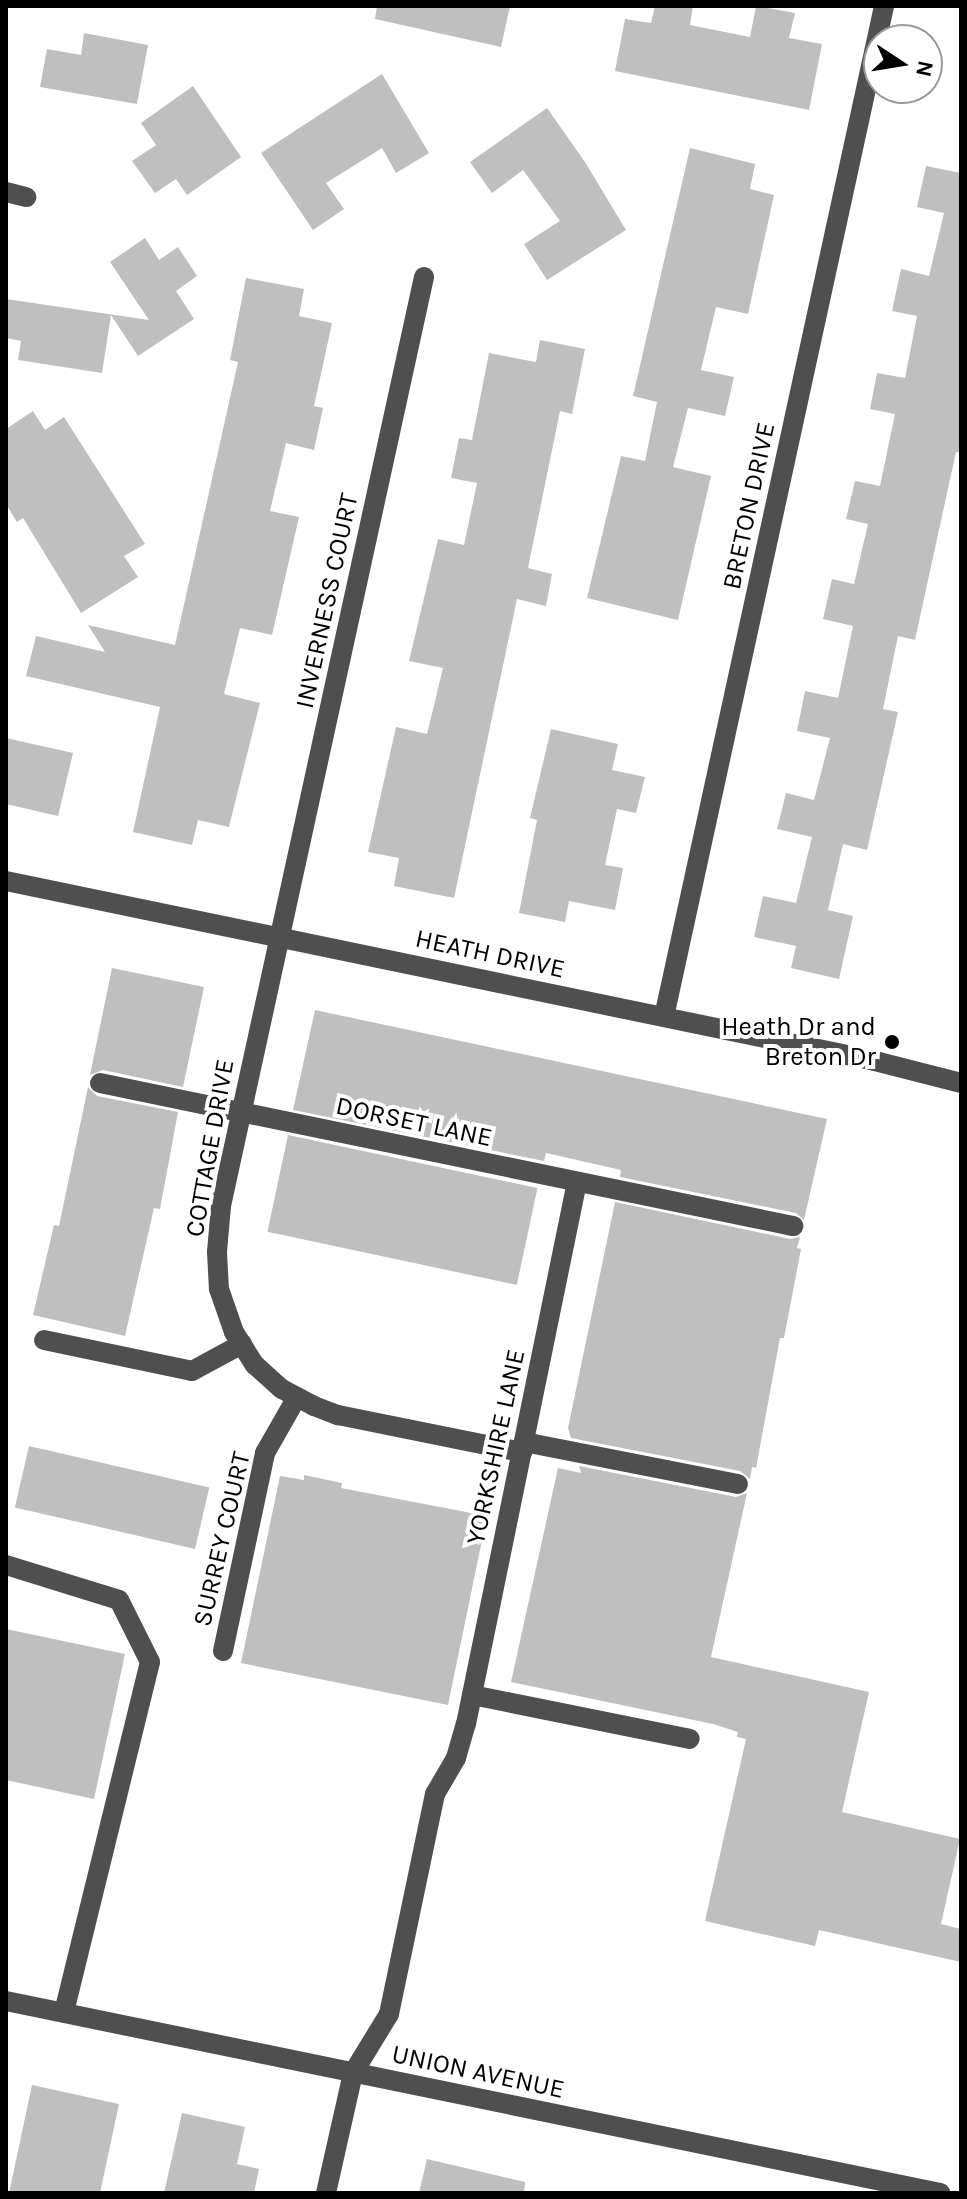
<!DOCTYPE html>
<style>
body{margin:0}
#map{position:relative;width:967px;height:2199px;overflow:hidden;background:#fff;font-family:Karla,sans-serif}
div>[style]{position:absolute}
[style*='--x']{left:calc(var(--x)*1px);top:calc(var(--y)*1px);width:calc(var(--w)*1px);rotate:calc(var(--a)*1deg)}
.building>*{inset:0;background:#bfbfbf;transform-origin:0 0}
.minor>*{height:20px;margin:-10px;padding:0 10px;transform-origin:10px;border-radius:10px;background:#4f4f4f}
.dots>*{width:22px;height:22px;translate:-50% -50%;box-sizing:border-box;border:4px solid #fff;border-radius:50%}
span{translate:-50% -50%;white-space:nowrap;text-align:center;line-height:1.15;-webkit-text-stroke:8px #fff;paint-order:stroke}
.street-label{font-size:26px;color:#000}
.poi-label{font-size:26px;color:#000}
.right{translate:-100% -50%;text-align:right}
.frame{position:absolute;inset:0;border:8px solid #000;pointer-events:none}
.north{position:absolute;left:863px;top:24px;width:80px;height:80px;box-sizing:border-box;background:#fff;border:2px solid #999;border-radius:50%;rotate:102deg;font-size:22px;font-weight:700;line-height:32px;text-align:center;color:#000}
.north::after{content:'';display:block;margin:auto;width:28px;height:36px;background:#000;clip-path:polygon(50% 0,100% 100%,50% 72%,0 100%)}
</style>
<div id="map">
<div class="building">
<i style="clip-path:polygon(377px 6px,510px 6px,501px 47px,375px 19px)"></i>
<i style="clip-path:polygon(655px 6px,693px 6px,690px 25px,750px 37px,756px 6px,795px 13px,789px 38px,822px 44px,809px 110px,615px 71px,625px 19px,651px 23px)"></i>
<i style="clip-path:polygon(84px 33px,148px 45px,137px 104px,40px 87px,47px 49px,81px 55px)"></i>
<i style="clip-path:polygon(382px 74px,429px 153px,396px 173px,382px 148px,326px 183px,344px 209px,313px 230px,261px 153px)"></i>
<i style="clip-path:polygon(193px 86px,241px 157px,187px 195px,176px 179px,155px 193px,132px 161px,156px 145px,141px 123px)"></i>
<i style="clip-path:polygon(547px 108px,585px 162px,626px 230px,547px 280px,524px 244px,560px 221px,523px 170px,492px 193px,470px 162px)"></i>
<i style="clip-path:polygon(690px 148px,755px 164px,750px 189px,774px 195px,748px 314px,716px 307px,701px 370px,734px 377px,725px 416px,688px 408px,673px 467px,711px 476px,678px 620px,587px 598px,621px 456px,645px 461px,657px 402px,633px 396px)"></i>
<i style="clip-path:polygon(926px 166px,961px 173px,961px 452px,956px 452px,915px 640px,898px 636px,883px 709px,898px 712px,867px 850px,843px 844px,828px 910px,853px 916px,839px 979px,791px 968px,796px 946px,754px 937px,763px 896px,796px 903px,812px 837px,777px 829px,786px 793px,814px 800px,830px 738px,797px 731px,805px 691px,838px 698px,853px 626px,823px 619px,832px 579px,854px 584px,868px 524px,846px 519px,855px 481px,880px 486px,895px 414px,870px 409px,877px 373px,905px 378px,917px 316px,892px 311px,901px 269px,929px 276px,944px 213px,917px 207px)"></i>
<i style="clip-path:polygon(145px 238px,159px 260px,178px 247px,197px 276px,176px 291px,194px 319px,138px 356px,111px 315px,102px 373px,18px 360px,21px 341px,6px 338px,6px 299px,149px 320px,110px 262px)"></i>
<i style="clip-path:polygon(246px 278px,304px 289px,299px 316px,332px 323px,314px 406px,323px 408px,314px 450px,286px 443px,270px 511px,299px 517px,272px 635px,240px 628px,224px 694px,260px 703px,229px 827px,198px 820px,192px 845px,133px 832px,160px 707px,26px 676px,36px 636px,105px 652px,88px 625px,175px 645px,238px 362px,230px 360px)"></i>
<i style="clip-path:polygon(540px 340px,585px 349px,572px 414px,560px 411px,528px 568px,552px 574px,546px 606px,517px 599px,454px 898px,394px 886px,399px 858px,368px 852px,396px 727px,427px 734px,443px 668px,409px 661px,438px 539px,464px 545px,477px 483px,451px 478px,459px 438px,472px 440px,489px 353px,536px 362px)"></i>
<i style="clip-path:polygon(33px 411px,45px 430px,64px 417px,145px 544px,124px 556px,138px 577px,81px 613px,23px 518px,17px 522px,6px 504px,6px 429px)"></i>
<i style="clip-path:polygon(551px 729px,618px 744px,612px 770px,645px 777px,636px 813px,617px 809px,605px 865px,623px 868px,615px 910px,569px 901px,565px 922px,519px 913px,537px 820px,530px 818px)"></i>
<i style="clip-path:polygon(6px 738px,73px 753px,58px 816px,6px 804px)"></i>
<i style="clip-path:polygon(112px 968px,204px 987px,183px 1087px,103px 1070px,90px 1075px)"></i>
<i style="clip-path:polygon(315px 1010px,827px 1119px,804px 1220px,796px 1213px,620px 1177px,621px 1170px,546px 1153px,544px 1161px,293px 1110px)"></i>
<i style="clip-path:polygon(88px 1087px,97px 1096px,178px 1112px,160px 1209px,154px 1208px,125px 1336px,33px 1315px,54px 1225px,59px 1226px)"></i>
<i style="left:288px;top:1135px;width:255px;height:99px;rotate:12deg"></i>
<i style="clip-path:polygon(615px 1202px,790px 1239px,800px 1237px,797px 1248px,801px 1249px,784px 1338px,780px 1338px,756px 1468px,752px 1467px,750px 1479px,740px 1471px,571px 1438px,568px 1428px)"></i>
<i style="left:29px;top:1446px;width:185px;height:63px;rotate:13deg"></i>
<i style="clip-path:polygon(579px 1466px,736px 1497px,747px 1493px,711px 1657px,869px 1692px,842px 1812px,960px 1839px,941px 1924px,961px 1929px,961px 1962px,819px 1930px,815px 1946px,705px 1921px,746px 1739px,737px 1737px,738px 1732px,713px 1724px,511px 1682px,558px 1468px,581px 1473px)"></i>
<i style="clip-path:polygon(304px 1475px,342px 1483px,341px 1488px,487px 1516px,448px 1705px,241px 1663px,280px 1476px,304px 1480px)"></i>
<i style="clip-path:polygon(6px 1629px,125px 1654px,94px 1799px,6px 1780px)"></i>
<i style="clip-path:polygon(32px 2085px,119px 2104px,100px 2193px,9px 2193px)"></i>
<i style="clip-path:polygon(182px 2113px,245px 2127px,237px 2164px,259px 2169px,254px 2193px,164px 2193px)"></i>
<i style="clip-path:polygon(427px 2159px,525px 2182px,524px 2193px,419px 2193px)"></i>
</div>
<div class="minor">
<i style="--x:6;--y:192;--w:21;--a:14"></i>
<i style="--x:424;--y:277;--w:951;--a:102.33"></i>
<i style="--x:221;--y:1206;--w:46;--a:95"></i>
<i style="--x:217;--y:1252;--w:37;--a:87"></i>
<i style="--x:219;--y:1289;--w:46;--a:70.8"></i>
<i style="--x:234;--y:1332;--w:39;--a:58"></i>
<i style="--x:255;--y:1365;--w:36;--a:42"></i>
<i style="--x:282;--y:1389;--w:36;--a:28"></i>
<i style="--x:314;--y:1406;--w:26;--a:21"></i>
<i style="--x:338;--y:1415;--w:188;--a:11.4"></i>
<i style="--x:6;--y:881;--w:883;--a:11.69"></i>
<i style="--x:871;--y:1060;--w:93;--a:14.3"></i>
<i style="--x:664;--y:1017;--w:1035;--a:-77.72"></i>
<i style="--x:100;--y:1083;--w:708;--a:11.66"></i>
<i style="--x:44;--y:1340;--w:151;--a:11.8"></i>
<i style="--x:192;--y:1371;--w:57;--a:-28.4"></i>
<i style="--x:524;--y:1442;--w:218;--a:11.1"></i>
<i style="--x:6;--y:1565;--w:118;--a:17.2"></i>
<i style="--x:119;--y:1600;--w:69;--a:63.4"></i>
<i style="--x:150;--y:1662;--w:361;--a:103.8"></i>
<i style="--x:223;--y:1651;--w:202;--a:-78"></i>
<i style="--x:265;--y:1453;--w:64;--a:-60.3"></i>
<i style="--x:472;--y:1695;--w:222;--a:11.4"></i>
<i style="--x:6;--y:2001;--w:954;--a:11.62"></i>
<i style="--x:326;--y:2193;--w:123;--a:-77.3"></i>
<i style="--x:353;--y:2073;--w:69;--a:-58.6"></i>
<i style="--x:389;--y:2014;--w:225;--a:-78.2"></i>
<i style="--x:435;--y:1794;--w:42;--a:-59.7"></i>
<i style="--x:456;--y:1758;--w:35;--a:-74"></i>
<i style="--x:466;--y:1724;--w:553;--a:-78.43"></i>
</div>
<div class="dots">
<i style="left:892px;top:1042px;background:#000"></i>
</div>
<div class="street-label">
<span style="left:749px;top:506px;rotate:-78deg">BRETON DRIVE</span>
<span style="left:327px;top:601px;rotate:-78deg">INVERNESS COURT</span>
<span style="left:490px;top:954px;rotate:12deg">HEATH DRIVE</span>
<span style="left:414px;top:1122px;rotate:12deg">DORSET LANE</span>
<span style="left:210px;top:1148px;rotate:-80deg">COTTAGE DRIVE</span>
<span style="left:496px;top:1447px;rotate:-78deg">YORKSHIRE LANE</span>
<span style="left:222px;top:1539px;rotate:-77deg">SURREY COURT</span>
<span style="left:478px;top:2072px;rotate:12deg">UNION AVENUE</span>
</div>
<div class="poi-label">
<span class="right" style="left:876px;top:1042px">Heath Dr and<br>Breton Dr</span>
</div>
<div class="frame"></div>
<div class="north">N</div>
</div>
